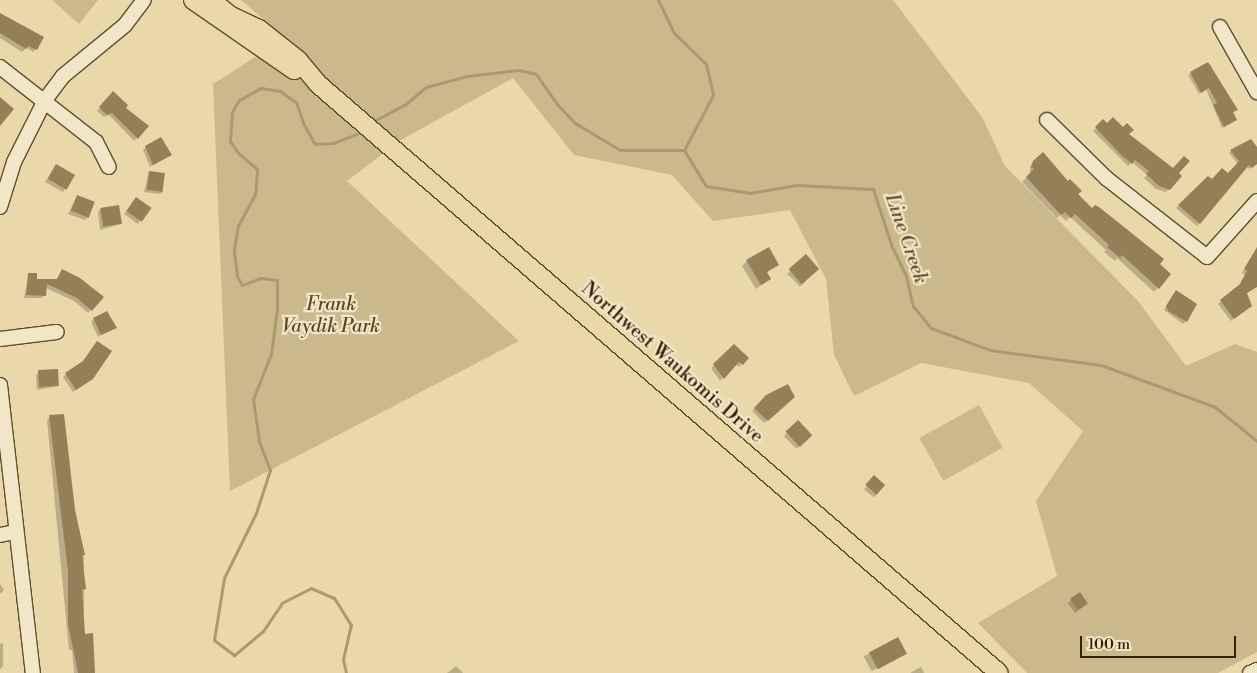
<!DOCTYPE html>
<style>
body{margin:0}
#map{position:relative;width:1257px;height:673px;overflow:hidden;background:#e9d8aa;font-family:"Libre Bodoni",serif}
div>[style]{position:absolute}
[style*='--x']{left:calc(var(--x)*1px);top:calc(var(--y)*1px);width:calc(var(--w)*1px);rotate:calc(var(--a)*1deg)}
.green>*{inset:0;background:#cab98d;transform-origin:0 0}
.shadow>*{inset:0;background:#0003;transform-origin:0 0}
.stream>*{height:3px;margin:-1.5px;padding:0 1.5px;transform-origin:1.5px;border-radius:1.5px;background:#ac9970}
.building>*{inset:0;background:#938058;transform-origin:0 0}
.roads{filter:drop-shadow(1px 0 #624e2a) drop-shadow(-1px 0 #624e2a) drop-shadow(0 1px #624e2a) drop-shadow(0 -1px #624e2a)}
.minor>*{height:14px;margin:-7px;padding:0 7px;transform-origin:7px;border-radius:7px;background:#f1e6c8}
.major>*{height:18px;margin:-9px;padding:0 9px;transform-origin:9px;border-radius:9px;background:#e9d8aa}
span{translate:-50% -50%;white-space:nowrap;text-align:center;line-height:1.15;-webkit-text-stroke:4.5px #f1e6c8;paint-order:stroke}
.park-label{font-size:19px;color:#5a4623;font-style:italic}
.street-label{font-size:19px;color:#352000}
.water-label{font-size:20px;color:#5f4a27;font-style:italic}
.scale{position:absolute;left:1080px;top:636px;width:156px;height:22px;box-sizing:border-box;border:2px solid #352000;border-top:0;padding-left:6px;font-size:15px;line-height:18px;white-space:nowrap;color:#352000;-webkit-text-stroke:4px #f1e6c8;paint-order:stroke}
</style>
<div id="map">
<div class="green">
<i style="clip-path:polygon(52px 0,98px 0,79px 24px)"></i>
<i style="clip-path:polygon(241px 0,893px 0,982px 117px,1005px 166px,1138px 301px,1186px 366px,1235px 344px,1257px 352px,1257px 652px,1218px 673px,1027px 673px,978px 623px,1057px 576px,1036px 501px,1083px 431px,1029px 383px,921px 363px,854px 396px,834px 355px,826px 279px,790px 210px,713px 221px,672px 175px,574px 155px,513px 78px,401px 140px,347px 181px,519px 341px,230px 491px,213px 84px,285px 38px)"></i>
<i style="left:979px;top:405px;width:49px;height:68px;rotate:61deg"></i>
</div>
<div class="shadow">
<i style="clip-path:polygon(0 16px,36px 49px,33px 52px,27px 48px,22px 52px,0 38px)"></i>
<i style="clip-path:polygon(1210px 64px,1236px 110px,1232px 113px,1236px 120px,1222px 128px,1206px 89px,1199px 94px,1188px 75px)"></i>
<i style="clip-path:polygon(113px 93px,124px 108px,137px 138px,134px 141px,109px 115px,104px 117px,97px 111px)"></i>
<i style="clip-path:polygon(1103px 121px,1127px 134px,1180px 177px,1166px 192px,1156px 189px,1144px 178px,1147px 175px,1132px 162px,1128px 166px,1093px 131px)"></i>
<i style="clip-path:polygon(1239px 145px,1242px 148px,1257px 148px,1257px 163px,1249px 169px,1246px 166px,1197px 226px,1176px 208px,1208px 178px,1212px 181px,1228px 175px,1238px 164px,1229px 153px)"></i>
<i style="clip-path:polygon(146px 147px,170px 155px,150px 167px,143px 150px)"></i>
<i style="clip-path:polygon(1043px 154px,1092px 210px,1170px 274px,1154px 292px,1117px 258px,1115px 261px,1104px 252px,1106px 250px,1070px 217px,1066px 221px,1060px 215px,1057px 218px,1022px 182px,1030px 174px,1030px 166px)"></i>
<i style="clip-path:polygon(56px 166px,65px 189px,63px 192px,45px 182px)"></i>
<i style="clip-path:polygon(149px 172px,163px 192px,160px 194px,144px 192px)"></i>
<i style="clip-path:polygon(77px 196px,88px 217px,85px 220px,68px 214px)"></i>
<i style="clip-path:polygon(134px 201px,140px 221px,138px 224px,124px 214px)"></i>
<i style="clip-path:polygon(101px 209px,121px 224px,100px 230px,98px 212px)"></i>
<i style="clip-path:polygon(1257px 252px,1257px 285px,1246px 294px,1247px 308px,1231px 321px,1218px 304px,1238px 287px,1245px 275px,1242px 273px)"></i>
<i style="left:805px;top:256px;width:18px;height:25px;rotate:45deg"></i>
<i style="clip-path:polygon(747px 261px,777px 265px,766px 273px,770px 279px,756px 289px,742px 266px)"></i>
<i style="clip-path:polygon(62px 271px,91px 310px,88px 313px,74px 301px,46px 288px,42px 298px,24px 298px,29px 274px,36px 280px,56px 280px)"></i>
<i style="clip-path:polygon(1176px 291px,1186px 321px,1183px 324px,1164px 310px)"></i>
<i style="clip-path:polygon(94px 319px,115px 327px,98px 337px,91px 322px)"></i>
<i style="clip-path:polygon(734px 346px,747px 358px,739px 367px,735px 364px,720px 381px,711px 368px)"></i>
<i style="clip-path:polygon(39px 372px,58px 386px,37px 390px,36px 375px)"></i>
<i style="clip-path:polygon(66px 374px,92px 378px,73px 392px,63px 377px)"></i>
<i style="clip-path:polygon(767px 396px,790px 400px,764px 423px,752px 411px)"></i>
<i style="clip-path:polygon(50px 417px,84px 554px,84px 635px,92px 634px,94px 673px,74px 673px,72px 650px,69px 650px,47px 420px)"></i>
<i style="left:798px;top:422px;width:18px;height:20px;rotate:45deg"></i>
<i style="left:874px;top:477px;width:13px;height:16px;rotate:39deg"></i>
<i style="clip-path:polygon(0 584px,4px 590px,0 594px)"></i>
<i style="clip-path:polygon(1071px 600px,1083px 607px,1075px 613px,1068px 603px)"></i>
<i style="left:898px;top:638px;width:17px;height:39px;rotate:62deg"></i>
<i style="clip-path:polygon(3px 643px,3px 666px,0 669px,0 644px)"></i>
<i style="clip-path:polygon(456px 666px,463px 673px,447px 673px)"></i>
<i style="clip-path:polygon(921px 667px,924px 673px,910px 673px)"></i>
</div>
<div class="stream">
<i style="--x:658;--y:0;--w:37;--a:64"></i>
<i style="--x:674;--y:33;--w:45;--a:44.1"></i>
<i style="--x:706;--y:64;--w:32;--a:77"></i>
<i style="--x:713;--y:95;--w:62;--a:117.8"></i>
<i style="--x:684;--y:150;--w:42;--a:58.6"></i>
<i style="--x:706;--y:186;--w:45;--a:9"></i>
<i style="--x:750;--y:193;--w:47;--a:-9.9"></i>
<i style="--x:796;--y:185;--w:77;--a:3"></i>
<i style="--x:873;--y:189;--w:61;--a:71.9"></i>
<i style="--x:892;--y:247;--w:32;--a:64"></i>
<i style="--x:906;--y:276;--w:31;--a:77"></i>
<i style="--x:913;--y:306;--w:28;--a:51"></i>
<i style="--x:931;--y:328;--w:63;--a:20.4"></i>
<i style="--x:990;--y:350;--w:112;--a:7.7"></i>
<i style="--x:1101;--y:365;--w:121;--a:20.2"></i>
<i style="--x:1215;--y:407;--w:54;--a:39"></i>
<i style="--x:372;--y:122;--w:40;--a:-28"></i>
<i style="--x:407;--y:103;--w:25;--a:-40"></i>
<i style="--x:426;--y:87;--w:42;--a:-15"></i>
<i style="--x:467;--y:76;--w:52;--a:-6.6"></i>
<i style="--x:519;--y:70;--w:17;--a:13"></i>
<i style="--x:536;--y:74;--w:38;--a:55"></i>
<i style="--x:558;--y:105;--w:25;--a:47"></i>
<i style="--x:575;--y:123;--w:52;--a:31"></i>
<i style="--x:620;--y:150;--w:64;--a:0"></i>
<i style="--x:346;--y:673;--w:14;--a:-102"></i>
<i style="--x:343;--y:659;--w:35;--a:-77"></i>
<i style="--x:351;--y:625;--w:32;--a:-122"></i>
<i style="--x:334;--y:598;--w:25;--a:-157"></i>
<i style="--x:311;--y:588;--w:33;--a:153"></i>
<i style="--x:282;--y:603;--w:34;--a:124"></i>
<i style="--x:263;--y:631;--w:38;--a:140"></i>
<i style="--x:234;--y:655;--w:25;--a:-143"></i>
<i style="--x:214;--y:640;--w:63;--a:-80.8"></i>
<i style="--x:224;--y:578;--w:72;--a:-63.8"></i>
<i style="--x:256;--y:513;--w:45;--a:-72"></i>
<i style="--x:270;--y:470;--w:31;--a:-111"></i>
<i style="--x:259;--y:441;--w:42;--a:-98.1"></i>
<i style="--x:253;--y:399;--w:48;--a:-68.2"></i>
<i style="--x:271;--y:354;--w:45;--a:-82.4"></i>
<i style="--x:277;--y:309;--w:29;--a:-90"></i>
<i style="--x:277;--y:280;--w:16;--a:-173"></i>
<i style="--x:261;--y:278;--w:20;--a:160"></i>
<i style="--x:242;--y:285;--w:10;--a:-119"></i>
<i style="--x:237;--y:276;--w:26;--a:-97"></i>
<i style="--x:234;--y:250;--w:24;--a:-81"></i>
<i style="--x:238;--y:226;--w:36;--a:-62"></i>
<i style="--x:255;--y:194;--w:25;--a:-85"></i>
<i style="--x:257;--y:169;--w:23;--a:-140"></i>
<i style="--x:239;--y:154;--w:16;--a:-125"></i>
<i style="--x:230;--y:141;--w:29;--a:-86"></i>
<i style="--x:232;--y:112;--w:14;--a:-60"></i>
<i style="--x:239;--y:100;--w:25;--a:-29"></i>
<i style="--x:261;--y:88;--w:19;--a:9"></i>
<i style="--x:280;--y:91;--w:19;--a:35"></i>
<i style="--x:296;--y:102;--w:24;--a:71"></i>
<i style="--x:304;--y:125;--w:22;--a:60"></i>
<i style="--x:315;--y:144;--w:18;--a:-3"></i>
<i style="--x:333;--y:143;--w:25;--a:-21"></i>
</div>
<div class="building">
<i style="clip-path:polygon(0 13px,44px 37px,37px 50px,28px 46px,26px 49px,0 33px)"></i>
<i style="clip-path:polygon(1208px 62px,1238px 110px,1233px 112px,1237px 120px,1224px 127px,1213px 105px,1217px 103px,1209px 88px,1201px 93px,1190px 72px)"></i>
<i style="clip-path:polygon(113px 91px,128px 105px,126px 108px,149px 126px,138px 139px,112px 113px,107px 115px,99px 107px)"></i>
<i style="clip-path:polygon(0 97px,14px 109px,0 126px)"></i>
<i style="clip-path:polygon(1113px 117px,1123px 127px,1127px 123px,1134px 130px,1129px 134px,1173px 168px,1184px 156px,1190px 161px,1179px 173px,1182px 176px,1170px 190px,1159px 186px,1146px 174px,1149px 171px,1135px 160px,1132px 164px,1121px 155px,1095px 127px,1103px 119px,1107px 123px)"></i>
<i style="clip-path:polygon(161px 137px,172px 155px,153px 165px,145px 146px)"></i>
<i style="clip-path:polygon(1251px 139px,1257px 147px,1257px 164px,1252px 168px,1249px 165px,1200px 224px,1178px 205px,1208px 176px,1212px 179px,1222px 168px,1228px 173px,1239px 161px,1230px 150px)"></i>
<i style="clip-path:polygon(1043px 152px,1068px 181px,1070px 179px,1082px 191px,1078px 194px,1092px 208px,1095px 205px,1099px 207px,1164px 259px,1160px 264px,1171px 274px,1159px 289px,1122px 255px,1120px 258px,1107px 247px,1109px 245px,1075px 214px,1071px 218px,1065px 212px,1061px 215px,1026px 177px,1034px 169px,1031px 167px,1033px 161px)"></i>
<i style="left:56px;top:164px;width:22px;height:17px;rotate:30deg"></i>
<i style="left:149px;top:171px;width:16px;height:19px;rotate:7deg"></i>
<i style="left:77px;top:195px;width:19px;height:17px;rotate:21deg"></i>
<i style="left:136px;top:197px;width:19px;height:17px;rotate:35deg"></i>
<i style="left:119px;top:205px;width:19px;height:19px;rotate:81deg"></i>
<i style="clip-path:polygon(769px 247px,779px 265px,767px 272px,771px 279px,761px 285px,746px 260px)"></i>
<i style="clip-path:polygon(1257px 247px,1257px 287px,1247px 293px,1252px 306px,1234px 319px,1220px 300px,1240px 284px,1247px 271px,1244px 269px)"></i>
<i style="left:806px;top:254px;width:20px;height:23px;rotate:49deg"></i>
<i style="clip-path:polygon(62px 269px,80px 278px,104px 297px,92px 311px,77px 298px,47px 284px,46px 296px,26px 295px,28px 273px,37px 273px,37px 279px,57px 279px)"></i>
<i style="clip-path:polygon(1176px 290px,1197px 304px,1187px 322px,1168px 311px,1166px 306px)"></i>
<i style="clip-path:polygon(107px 311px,117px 328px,101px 335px,93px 318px)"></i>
<i style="clip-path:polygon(97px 341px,112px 351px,93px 379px,76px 390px,65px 373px,83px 361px)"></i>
<i style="clip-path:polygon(734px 344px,749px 358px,743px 365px,739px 362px,724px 379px,713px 364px)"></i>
<i style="left:58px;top:369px;width:17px;height:20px;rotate:87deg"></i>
<i style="clip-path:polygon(788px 384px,795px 397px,768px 421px,754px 408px,766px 395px)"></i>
<i style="clip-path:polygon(64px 414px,75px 510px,85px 555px,82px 555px,86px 589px,82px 590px,85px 634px,93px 633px,95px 673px,78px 673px,68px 624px,68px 571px,49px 415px)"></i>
<i style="left:798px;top:420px;width:21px;height:17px;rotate:47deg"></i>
<i style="left:874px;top:475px;width:15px;height:13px;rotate:42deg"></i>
<i style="left:1080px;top:592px;width:14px;height:12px;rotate:56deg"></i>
<i style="left:898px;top:637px;width:19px;height:33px;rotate:62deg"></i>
</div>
<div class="roads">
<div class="minor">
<i style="--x:1220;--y:27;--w:75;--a:60.4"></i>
<i style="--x:0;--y:67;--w:122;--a:38"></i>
<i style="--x:96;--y:142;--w:28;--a:63"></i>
<i style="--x:1047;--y:120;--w:83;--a:44.5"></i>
<i style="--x:1106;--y:178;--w:128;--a:38"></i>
<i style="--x:1207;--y:257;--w:75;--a:-48.2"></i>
<i style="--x:0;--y:207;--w:47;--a:-72.7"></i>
<i style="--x:14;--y:162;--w:69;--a:-63.4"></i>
<i style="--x:45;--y:100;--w:30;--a:-53"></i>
<i style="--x:63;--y:76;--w:80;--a:-39.4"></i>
<i style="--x:125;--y:25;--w:31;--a:-53"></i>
<i style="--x:0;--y:339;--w:57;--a:-7"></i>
<i style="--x:0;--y:385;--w:290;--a:83.5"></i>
<i style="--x:0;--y:535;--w:16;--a:-11"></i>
<i style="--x:1250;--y:673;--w:8;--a:-23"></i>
</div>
<div class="major">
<i style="--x:193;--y:0;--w:123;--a:34.7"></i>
<i style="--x:211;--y:0;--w:26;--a:39"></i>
<i style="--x:231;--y:16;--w:31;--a:25"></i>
<i style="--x:259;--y:29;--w:50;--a:38.5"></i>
<i style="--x:298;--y:60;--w:31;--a:50"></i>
<i style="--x:318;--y:84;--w:900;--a:40.86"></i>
</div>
</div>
<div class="park-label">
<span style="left:331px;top:316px">Frank<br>Vaydik Park</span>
</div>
<div class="street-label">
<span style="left:672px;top:363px;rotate:41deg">Northwest Waukomis Drive</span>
</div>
<div class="water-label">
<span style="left:906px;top:239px;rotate:71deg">Line Creek</span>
</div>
<div class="scale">100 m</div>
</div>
